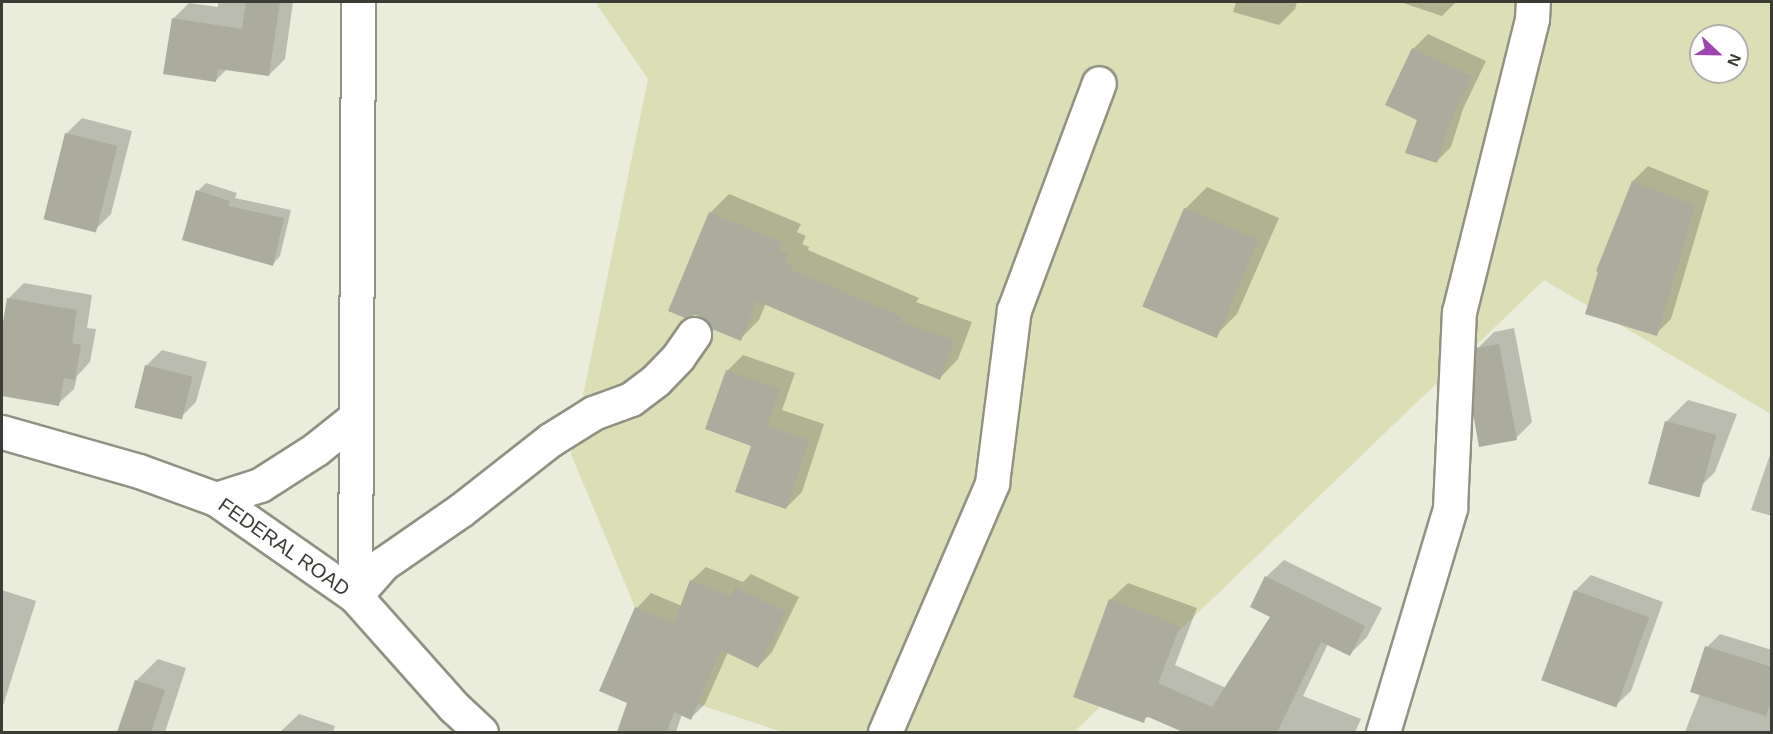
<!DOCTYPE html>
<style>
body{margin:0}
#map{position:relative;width:1773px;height:734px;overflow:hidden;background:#eaecdc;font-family:Arial,sans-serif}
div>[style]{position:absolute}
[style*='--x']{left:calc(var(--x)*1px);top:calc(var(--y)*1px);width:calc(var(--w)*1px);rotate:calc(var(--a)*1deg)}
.green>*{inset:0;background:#dcdfb6}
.shadow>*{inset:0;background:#0003}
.building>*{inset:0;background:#abac9d;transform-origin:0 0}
.roads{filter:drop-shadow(2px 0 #919283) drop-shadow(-2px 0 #919283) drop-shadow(0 2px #919283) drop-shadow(0 -2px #919283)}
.minor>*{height:33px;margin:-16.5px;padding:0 16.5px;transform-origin:16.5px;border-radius:16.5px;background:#fff}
span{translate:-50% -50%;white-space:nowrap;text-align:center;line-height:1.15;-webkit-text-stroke:5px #fff;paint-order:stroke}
.street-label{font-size:20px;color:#3c3c36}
.frame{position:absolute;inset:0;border:3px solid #3c3c36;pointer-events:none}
.north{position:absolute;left:1689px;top:24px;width:60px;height:60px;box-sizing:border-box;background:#fff;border:2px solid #b1b1af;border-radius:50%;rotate:112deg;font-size:16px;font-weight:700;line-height:24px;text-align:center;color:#3c3c36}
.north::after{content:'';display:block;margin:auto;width:21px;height:27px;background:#9f45b0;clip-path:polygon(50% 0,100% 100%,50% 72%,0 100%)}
</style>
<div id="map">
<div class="green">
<i style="clip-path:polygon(evenodd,595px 2px,1771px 2px,1771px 414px,1544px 280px,1074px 732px,783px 732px,672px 696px,571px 454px,648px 79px,595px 2px,1701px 36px,1737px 36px,1737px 72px,1701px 72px,1701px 36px)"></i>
</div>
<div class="shadow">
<i style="clip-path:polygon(218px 2px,293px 2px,285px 59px,269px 75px,227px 69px,216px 80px,173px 19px,189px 3px,218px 7px)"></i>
<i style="clip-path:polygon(1236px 2px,1297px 2px,1295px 9px,1279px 25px,1233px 12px)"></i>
<i style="clip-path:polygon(1400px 2px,1456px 2px,1442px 16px)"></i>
<i style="clip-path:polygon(1428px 34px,1486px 61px,1463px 109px,1451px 147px,1437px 161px,1419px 120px,1387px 105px,1413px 49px)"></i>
<i style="clip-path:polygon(82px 118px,132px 131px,111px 214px,95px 230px,66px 134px)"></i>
<i style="clip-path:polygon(1648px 166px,1709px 191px,1671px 319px,1656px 334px,1598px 271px,1633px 181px)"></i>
<i style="clip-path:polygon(206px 183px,237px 193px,235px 198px,291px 210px,280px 256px,272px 265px,198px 191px)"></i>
<i style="clip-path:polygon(1207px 187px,1279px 218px,1237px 314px,1215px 336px,1185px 209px)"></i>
<i style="clip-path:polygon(729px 194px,801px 224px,797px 232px,806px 236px,802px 244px,809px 247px,808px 250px,919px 298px,916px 302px,972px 322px,958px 359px,940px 378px,766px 303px,759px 320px,740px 339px,710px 213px)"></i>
<i style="clip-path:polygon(24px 283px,92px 295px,87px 328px,96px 329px,90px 362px,77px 376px,74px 389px,58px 404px,2px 395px,2px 337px,8px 299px)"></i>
<i style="clip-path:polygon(1514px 328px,1532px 422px,1516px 438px,1478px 348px,1494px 332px)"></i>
<i style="clip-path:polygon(162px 350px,207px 362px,196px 402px,180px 418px,146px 366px)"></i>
<i style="clip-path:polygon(743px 355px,795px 373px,782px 410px,824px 424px,802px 492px,786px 508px,753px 445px,727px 371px)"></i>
<i style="clip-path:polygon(1688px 400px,1737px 414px,1715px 472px,1693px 494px,1666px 422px)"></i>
<i style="clip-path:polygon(1772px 449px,1772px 516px,1751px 510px)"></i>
<i style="clip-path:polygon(1284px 560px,1382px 608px,1367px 637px,1350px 654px,1328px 644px,1303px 696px,1361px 719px,1355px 732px,1187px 732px,1149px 716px,1143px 721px,1110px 600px,1128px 583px,1197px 608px,1175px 665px,1226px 688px,1272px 616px,1266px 577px)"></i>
<i style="clip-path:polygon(706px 567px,743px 582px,751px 574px,799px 597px,772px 652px,758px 667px,728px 652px,705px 704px,691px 718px,682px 714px,676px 732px,619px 732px,629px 703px,601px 691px,637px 608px,651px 593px,682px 606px,691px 581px)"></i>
<i style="clip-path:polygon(1591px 575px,1663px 602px,1631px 691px,1615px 706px,1575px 591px)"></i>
<i style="clip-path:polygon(2px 590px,36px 601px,2px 709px)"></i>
<i style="clip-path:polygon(1720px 634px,1772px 650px,1772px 732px,1685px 732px,1700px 694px,1707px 647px)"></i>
<i style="clip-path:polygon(158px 659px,186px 668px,165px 732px,119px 732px,136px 681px)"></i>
<i style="clip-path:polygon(299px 714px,335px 726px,333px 732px,280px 732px)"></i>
</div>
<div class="building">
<i style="clip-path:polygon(246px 2px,280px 2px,269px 76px,218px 69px,216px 82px,163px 74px,172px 18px,242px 29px)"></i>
<i style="clip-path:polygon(1412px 48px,1472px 76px,1449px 125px,1437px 163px,1405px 153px,1417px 120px,1385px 105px)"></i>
<i style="left:65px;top:133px;width:54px;height:89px;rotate:14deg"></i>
<i style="clip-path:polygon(1632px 181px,1695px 206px,1657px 336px,1585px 314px,1598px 272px,1596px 271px)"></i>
<i style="clip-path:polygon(196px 190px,230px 201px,228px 206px,284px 218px,273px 266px,182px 240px)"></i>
<i style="left:1184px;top:208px;width:81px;height:107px;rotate:23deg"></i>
<i style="clip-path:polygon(709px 212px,783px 243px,780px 251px,788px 254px,785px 263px,792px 266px,790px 269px,902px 317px,899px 321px,954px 340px,940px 380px,757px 301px,741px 341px,712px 329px,704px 318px,695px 315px,685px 318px,668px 311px)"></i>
<i style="clip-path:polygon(7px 298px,77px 310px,72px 343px,81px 345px,75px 380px,64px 378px,59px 406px,2px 396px,2px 328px)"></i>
<i style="clip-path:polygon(1499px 344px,1517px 440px,1479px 447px,1473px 413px,1476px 348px)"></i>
<i style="left:145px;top:365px;width:49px;height:44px;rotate:14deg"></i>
<i style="clip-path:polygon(726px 370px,780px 389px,767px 426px,809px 440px,786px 509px,735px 492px,751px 446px,705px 429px)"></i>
<i style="left:1665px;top:421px;width:53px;height:65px;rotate:15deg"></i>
<i style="clip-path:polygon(1265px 576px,1365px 626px,1350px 656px,1321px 642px,1277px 732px,1183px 732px,1146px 716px,1144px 723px,1073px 697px,1109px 599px,1180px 626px,1158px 683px,1212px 707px,1270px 617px,1250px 607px)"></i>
<i style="clip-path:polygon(690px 580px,731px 597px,735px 587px,786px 612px,758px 668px,721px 650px,691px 720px,674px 712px,667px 732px,617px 732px,627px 703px,599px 691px,635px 607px,674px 623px)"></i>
<i style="left:1574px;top:590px;width:80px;height:96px;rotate:20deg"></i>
<i style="clip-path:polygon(1705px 646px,1772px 667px,1772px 698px,1766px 716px,1690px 692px)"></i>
<i style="clip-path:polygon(135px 680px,165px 690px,151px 732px,117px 732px)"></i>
</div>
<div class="roads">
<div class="minor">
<i style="--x:2;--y:432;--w:142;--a:15.9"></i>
<i style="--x:139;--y:471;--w:82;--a:20"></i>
<i style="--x:216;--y:499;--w:169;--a:34.9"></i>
<i style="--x:355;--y:596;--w:149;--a:48.3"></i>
<i style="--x:454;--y:707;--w:37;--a:43"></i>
<i style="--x:216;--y:499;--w:46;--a:-17.7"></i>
<i style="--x:260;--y:485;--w:67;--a:-32.7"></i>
<i style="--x:316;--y:449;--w:51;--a:-38.7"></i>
<i style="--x:355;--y:596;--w:594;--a:-89.71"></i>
<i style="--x:355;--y:596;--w:43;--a:-48.8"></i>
<i style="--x:383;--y:564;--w:95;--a:-34.7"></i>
<i style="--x:461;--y:510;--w:113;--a:-38.2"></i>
<i style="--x:550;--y:440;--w:51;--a:-32.1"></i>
<i style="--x:593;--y:413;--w:40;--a:-20.2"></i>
<i style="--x:631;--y:399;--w:31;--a:-37"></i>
<i style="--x:656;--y:380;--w:32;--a:-46"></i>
<i style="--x:678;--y:357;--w:28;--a:-55"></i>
<i style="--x:885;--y:732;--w:271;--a:-66.7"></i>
<i style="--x:992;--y:483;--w:174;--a:-82.8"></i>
<i style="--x:1014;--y:310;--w:242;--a:-69.5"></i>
<i style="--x:1383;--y:732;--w:234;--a:-73.3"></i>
<i style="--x:1450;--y:508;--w:196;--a:-87.4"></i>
<i style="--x:1459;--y:312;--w:302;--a:-76"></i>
<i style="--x:1532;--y:19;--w:17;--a:-87"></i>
</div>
</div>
<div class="street-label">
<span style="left:284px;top:547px;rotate:35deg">FEDERAL ROAD</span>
</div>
<div class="frame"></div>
<div class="north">N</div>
</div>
